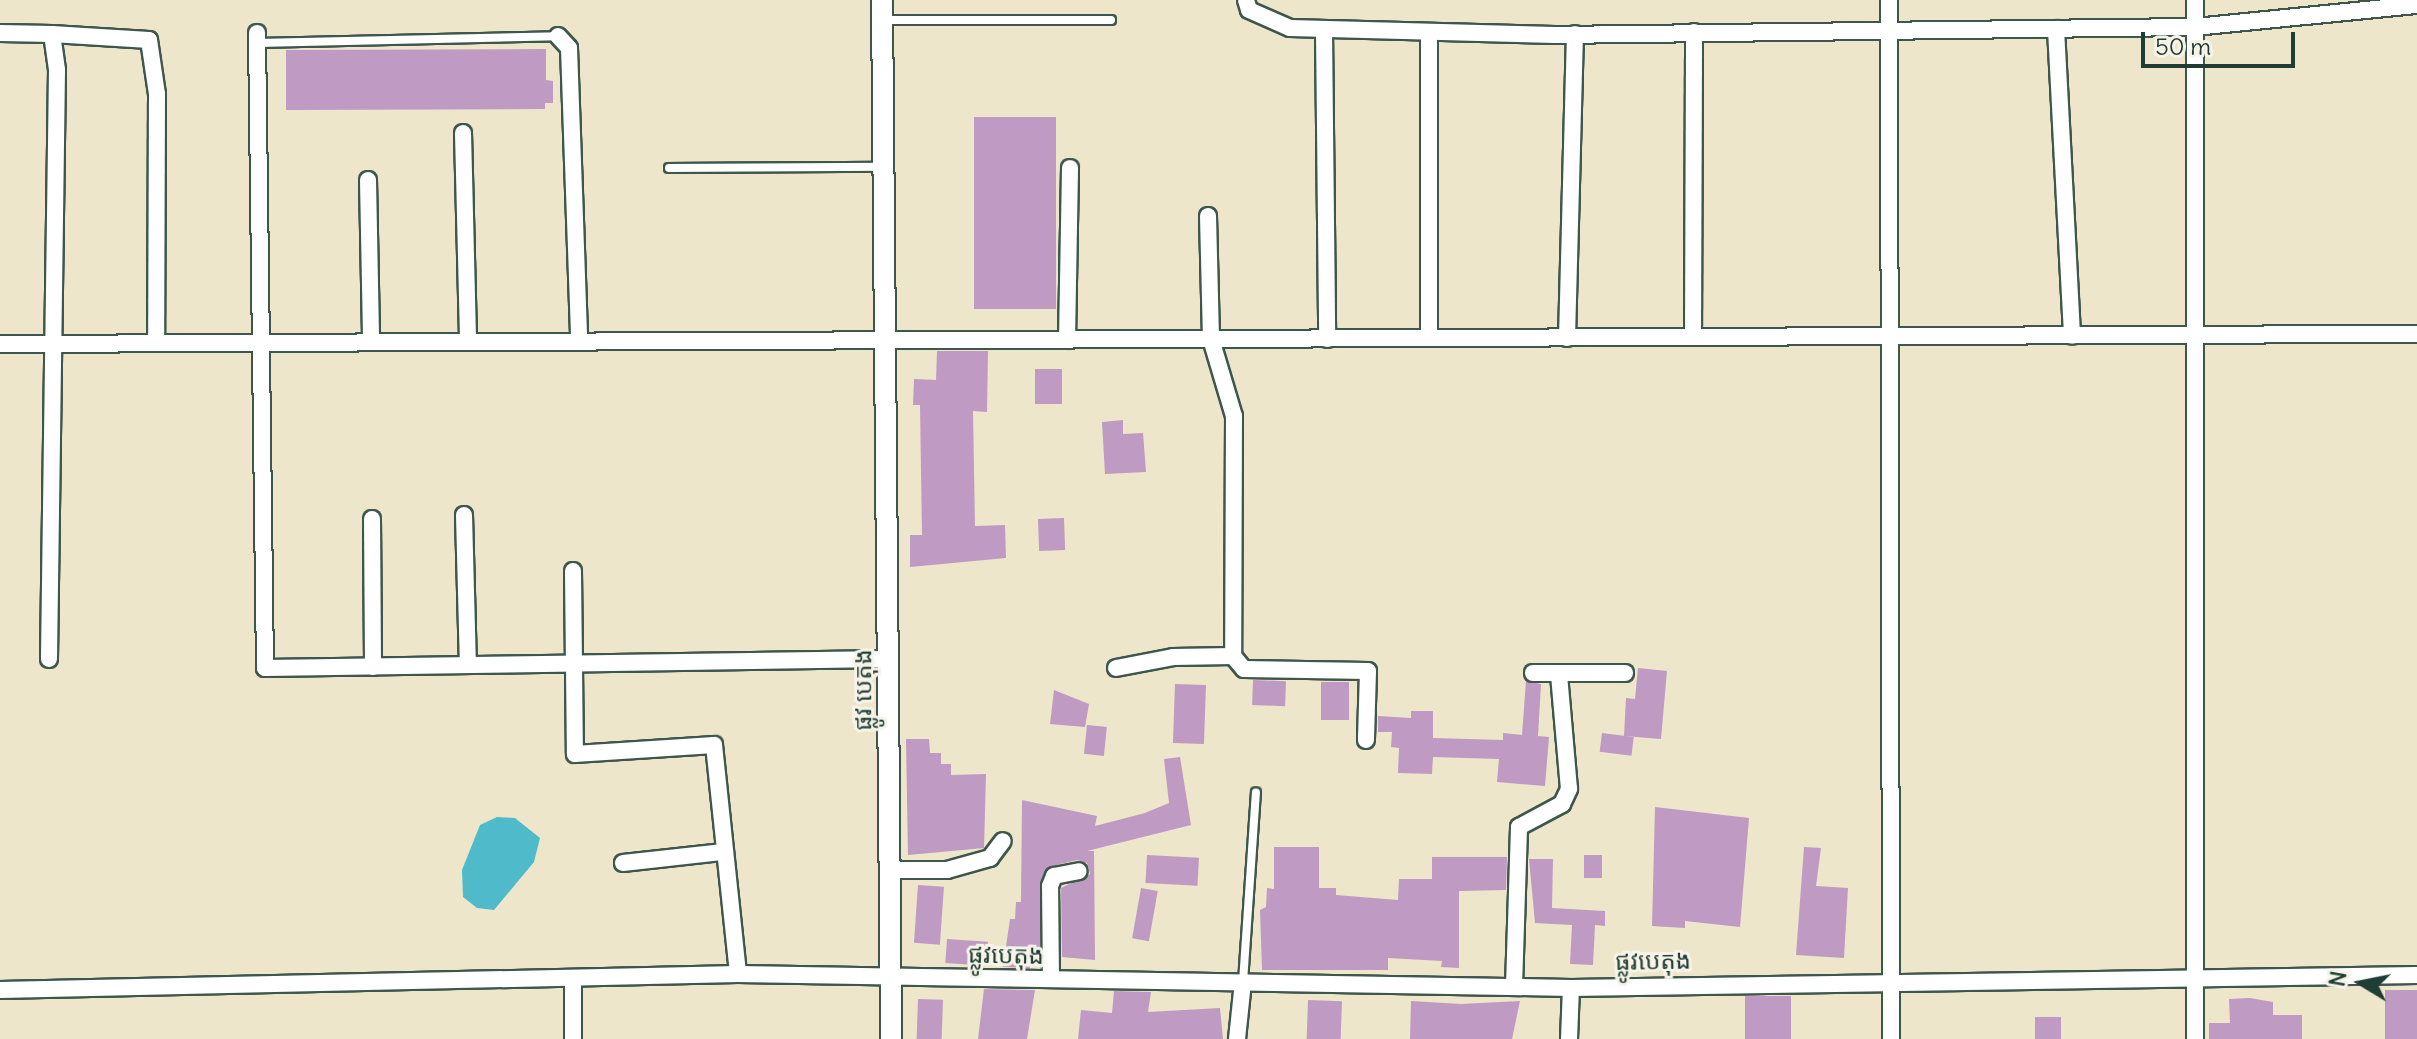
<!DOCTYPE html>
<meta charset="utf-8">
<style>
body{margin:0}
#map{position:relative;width:2417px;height:1039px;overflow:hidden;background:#ede6cb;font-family:Delius,"Noto Sans Khmer",sans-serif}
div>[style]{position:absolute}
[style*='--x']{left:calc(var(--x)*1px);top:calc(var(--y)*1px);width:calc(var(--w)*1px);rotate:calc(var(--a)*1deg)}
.water>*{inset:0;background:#4fbaca}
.building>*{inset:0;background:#bf9ac2;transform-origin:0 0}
.roads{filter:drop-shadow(2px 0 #3e564b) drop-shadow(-2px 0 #3e564b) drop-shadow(0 2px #3e564b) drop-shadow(0 -2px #3e564b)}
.service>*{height:8px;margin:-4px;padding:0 4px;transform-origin:4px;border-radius:4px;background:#fff}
.minor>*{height:16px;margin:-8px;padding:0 8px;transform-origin:8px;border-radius:8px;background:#fff}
.tertiary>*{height:20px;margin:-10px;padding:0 10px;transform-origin:10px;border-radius:10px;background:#fff}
span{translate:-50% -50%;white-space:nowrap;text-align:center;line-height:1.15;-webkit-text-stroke:6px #f7f3e8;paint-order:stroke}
.street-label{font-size:24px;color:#1f3d34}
.north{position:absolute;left:2321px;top:943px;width:80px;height:80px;-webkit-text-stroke:6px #f7f3e8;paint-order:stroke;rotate:280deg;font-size:22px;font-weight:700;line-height:32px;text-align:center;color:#1f3d34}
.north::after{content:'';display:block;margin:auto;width:28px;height:36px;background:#1f3d34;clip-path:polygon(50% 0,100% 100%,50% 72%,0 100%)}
.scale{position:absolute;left:2141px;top:32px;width:154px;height:36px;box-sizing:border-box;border:4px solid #1f3d34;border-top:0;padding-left:10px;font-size:24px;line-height:28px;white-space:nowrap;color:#1f3d34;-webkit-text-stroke:6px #f7f3e8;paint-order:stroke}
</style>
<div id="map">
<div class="water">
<i style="clip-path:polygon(497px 817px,515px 818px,540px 838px,534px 862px,494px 910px,477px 908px,463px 897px,462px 870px,480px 825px)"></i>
</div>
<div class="building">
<i style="clip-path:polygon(546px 49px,546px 80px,553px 81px,553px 103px,545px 103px,545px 109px,286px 110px,286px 50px)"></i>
<i style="left:1056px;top:117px;width:192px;height:82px;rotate:90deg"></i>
<i style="clip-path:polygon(937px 351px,988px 351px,987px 412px,973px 411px,975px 526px,1005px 525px,1006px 558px,910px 567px,910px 535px,922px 535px,920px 405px,913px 405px,914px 379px,936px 380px)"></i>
<i style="left:1035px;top:369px;width:27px;height:35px"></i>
<i style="clip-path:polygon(1123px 420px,1123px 434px,1143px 433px,1146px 472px,1105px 474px,1102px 422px)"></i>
<i style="left:1064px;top:518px;width:32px;height:26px;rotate:88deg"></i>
<i style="clip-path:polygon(1638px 668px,1667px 671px,1661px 739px,1624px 736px,1626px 698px,1635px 699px)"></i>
<i style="left:1253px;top:680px;width:33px;height:25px;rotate:2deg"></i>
<i style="clip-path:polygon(1526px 681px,1541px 684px,1538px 736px,1549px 737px,1545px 786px,1497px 782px,1499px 759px,1433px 757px,1432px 774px,1398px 773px,1399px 748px,1391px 747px,1392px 732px,1378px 732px,1378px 716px,1411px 718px,1411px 711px,1433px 711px,1433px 738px,1503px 740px,1503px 733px,1522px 735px)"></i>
<i style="left:1321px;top:682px;width:28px;height:38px"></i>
<i style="left:1175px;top:684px;width:31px;height:59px;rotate:2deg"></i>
<i style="clip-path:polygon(1054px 690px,1089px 704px,1085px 727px,1050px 724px)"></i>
<i style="left:1087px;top:725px;width:20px;height:29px;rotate:6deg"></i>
<i style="left:1602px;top:733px;width:32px;height:19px;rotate:7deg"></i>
<i style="clip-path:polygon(906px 739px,929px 739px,930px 753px,941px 753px,941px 764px,951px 764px,951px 775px,986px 774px,984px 848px,908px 855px)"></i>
<i style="clip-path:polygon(1180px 757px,1191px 825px,1087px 851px,1094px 851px,1095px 960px,1062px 957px,1061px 888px,1090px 874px,1087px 863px,1077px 860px,1048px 867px,1040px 882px,1040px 956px,1032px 955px,1030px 968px,1003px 967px,1010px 919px,1015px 919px,1016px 902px,1021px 902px,1022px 800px,1097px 816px,1095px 826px,1145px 813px,1169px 803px,1164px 759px)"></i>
<i style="clip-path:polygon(1655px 807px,1749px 818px,1740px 927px,1685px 921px,1685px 928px,1652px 926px)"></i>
<i style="clip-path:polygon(1274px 847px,1319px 847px,1319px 888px,1336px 888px,1336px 895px,1398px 900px,1399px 879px,1432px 879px,1432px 857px,1507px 857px,1506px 890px,1459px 891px,1459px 968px,1441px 967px,1442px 961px,1388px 958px,1388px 970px,1262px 970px,1260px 910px,1266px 907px,1267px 888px,1274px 889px)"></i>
<i style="clip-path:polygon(1804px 847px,1821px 848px,1816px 886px,1848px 888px,1844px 958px,1796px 955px)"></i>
<i style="left:1147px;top:855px;width:52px;height:28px;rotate:3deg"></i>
<i style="left:1584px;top:855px;width:18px;height:23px"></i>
<i style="clip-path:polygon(1529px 859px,1553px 859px,1552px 908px,1605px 911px,1605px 926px,1595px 925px,1593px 965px,1570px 964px,1572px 925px,1535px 923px)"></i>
<i style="left:918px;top:885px;width:26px;height:58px;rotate:4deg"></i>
<i style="left:1141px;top:888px;width:17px;height:51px;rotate:10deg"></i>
<i style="left:947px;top:939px;width:41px;height:24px;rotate:4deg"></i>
<i style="clip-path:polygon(984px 989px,1035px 990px,1027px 1039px,978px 1039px)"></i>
<i style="left:2385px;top:990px;width:32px;height:49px"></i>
<i style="clip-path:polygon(1114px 991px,1151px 992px,1148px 1012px,1220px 1008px,1223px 1039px,1078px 1039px,1081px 1010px,1112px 1013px)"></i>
<i style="left:1745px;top:996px;width:46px;height:43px"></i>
<i style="clip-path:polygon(2250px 998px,2273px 1002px,2273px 1015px,2302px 1015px,2302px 1039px,2209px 1039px,2209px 1023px,2230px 1023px,2229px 999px)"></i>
<i style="left:918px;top:999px;width:25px;height:40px;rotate:2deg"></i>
<i style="left:1308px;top:1000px;width:34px;height:39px;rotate:2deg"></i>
<i style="clip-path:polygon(1411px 1001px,1461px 1004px,1520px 1001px,1512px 1039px,1410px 1039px)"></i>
<i style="left:2035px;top:1017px;width:26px;height:22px"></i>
</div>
<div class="roads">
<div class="service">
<i style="--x:883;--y:20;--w:228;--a:0"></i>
<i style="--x:257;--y:43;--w:301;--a:-1.3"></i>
<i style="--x:669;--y:168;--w:215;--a:-0.3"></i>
<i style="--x:1243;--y:982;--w:190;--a:-86.1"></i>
</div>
<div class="minor">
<i style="--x:1246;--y:0;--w:10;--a:73"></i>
<i style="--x:1249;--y:10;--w:45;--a:23.7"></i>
<i style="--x:1290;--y:28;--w:265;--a:1.5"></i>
<i style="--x:1555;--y:35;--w:640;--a:-0.72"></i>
<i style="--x:2195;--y:27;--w:223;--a:-5.7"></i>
<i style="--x:1889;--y:0;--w:1039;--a:89.89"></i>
<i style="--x:2195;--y:0;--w:1039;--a:90"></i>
<i style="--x:2056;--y:29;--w:307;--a:87"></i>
<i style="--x:1324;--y:30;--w:309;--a:89.4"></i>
<i style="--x:1429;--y:32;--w:306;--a:90"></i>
<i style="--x:0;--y:33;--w:52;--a:1.1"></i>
<i style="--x:52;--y:34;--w:36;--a:82"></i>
<i style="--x:57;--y:70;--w:589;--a:90.78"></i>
<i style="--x:257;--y:33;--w:635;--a:89.28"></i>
<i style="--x:265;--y:668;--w:623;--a:-0.83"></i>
<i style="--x:52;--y:34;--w:97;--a:3.5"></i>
<i style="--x:149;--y:40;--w:55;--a:81.6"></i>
<i style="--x:157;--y:94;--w:249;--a:90.2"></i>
<i style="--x:558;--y:36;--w:16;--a:47"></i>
<i style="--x:569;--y:48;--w:292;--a:88"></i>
<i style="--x:463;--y:133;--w:207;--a:88.6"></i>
<i style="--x:368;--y:180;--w:162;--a:88.9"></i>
<i style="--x:1208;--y:216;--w:123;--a:88.6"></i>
<i style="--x:1211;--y:339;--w:80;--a:73.4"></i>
<i style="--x:1234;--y:416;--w:240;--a:90.2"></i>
<i style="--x:1233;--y:656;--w:17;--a:50"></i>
<i style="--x:1244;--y:669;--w:124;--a:0.9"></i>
<i style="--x:1368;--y:671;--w:69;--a:91.7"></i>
<i style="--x:1693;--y:337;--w:305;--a:-89.8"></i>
<i style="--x:1567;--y:338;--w:304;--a:-88.5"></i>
<i style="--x:1067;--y:340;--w:172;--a:-89"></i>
<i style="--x:0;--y:344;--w:2417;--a:-0.24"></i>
<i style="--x:464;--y:515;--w:150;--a:88.5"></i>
<i style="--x:372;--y:519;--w:148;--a:89.6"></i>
<i style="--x:573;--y:571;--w:183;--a:89.4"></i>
<i style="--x:575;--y:754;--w:139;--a:-3.7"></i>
<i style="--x:714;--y:745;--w:230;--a:84"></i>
<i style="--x:1116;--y:668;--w:58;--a:-10.9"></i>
<i style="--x:1173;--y:657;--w:60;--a:-1"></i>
<i style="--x:1533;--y:673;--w:92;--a:0"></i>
<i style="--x:623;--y:863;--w:101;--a:-6.3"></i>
<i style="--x:890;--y:870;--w:57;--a:0"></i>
<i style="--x:947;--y:870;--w:45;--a:-15.6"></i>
<i style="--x:990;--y:858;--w:21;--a:-53"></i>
<i style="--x:573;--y:978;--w:61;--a:90"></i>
<i style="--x:1051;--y:979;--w:93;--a:-90.6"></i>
<i style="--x:1050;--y:886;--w:11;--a:-68"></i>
<i style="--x:1054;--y:876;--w:25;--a:-11"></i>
<i style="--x:1514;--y:987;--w:160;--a:-88.2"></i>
<i style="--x:1519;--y:827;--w:49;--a:-28.1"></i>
<i style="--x:1562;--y:804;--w:17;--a:-65"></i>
<i style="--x:1569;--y:789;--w:115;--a:-95"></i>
<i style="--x:0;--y:990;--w:738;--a:-1.24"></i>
<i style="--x:738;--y:974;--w:833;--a:0.96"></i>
<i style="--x:1571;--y:988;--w:846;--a:-0.88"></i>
<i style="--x:1237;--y:1039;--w:57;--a:-84"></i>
<i style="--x:1569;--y:1039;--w:51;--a:-87.8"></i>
</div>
<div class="tertiary">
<i style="--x:882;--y:0;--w:1039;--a:89.5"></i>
</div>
</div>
<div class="street-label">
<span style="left:863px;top:690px;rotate:-90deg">ផ្លូវ បេតុង</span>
<span style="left:1006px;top:955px;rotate:1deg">ផ្លូវបេតុង</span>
<span style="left:1653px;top:961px;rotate:-1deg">ផ្លូវបេតុង</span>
</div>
<div class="north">N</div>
<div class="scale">50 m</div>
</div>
